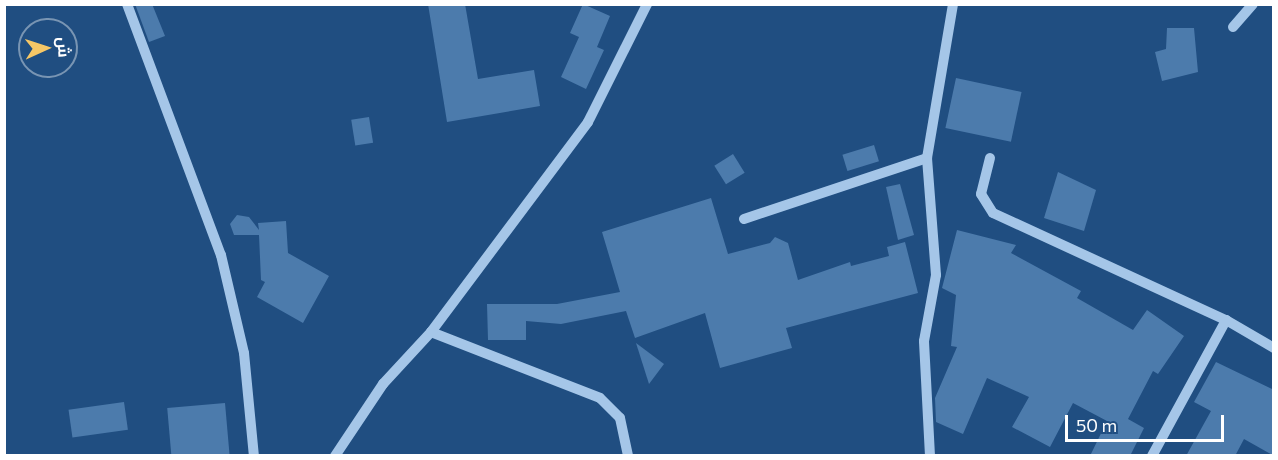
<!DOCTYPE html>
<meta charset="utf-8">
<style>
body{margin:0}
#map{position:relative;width:1278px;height:460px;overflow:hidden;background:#204e81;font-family:Commissioner,Cairo,sans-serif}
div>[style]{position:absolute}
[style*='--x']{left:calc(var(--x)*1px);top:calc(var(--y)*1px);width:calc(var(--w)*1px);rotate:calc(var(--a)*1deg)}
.building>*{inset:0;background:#4c7bac;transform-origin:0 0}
.minor>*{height:10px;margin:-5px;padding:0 5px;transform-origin:5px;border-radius:5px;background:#a5c6e8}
span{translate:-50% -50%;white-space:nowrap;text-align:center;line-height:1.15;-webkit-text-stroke:6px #204e81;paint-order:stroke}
.frame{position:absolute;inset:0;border:6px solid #fff;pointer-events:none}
.north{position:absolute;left:18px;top:18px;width:60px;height:60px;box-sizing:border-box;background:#204e81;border:2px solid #7995b3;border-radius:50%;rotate:87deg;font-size:16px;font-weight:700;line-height:24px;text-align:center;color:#fff}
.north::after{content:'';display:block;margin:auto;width:21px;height:27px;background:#f6c766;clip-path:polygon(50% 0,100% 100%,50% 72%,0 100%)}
.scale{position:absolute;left:1065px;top:415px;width:159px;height:27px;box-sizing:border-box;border:3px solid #fff;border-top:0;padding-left:8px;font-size:18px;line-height:21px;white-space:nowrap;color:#fff;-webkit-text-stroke:4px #204e81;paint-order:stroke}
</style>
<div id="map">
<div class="building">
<i style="clip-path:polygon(135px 4px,152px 4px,165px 36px,149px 42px)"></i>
<i style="clip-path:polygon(428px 4px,465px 4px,478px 79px,534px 70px,540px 106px,447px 122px)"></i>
<i style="clip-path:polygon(583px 4px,610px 16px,597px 47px,604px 50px,586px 89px,561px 77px,579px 37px,570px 33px)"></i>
<i style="clip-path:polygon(1167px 28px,1194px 28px,1198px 72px,1162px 81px,1155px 52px,1166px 49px)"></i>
<i style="left:956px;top:78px;width:67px;height:51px;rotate:12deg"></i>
<i style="left:369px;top:117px;width:26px;height:18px;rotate:81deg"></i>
<i style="left:874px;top:145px;width:17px;height:33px;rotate:73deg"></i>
<i style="left:733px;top:154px;width:22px;height:22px;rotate:58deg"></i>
<i style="clip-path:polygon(1058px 172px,1096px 190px,1084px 231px,1044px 218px)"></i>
<i style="clip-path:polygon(900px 184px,914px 235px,898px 240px,886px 187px)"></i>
<i style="clip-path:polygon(711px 198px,728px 254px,770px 243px,775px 237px,788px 243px,798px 280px,850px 262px,851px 266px,889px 256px,887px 247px,905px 242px,918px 293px,786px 328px,792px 348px,720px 368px,705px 313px,635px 338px,626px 311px,561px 324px,526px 321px,526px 340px,488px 340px,487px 304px,557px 304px,620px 292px,602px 232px)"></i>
<i style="clip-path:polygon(237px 215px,249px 217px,259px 230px,258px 223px,286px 221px,288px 253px,329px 276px,303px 323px,257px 297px,265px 282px,261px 280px,259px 235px,234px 235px,230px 224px)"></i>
<i style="clip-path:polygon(957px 230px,1016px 245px,1011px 253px,1081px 291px,1077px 298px,1133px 330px,1147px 310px,1184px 336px,1158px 374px,1153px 371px,1128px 419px,1144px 428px,1130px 456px,1090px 456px,1107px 421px,1073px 403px,1050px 447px,1012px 427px,1029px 397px,987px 378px,963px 434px,936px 422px,935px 398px,957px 347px,951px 346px,956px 295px,942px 288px)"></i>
<i style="clip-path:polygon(636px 343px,664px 364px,649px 384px)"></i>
<i style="clip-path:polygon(1216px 362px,1274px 390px,1274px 456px,1244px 439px,1235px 456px,1186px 456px,1211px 411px,1194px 402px)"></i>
<i style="left:124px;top:402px;width:28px;height:56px;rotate:82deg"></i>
<i style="left:225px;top:403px;width:53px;height:58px;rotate:85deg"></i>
</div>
<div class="minor">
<i style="--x:127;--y:4;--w:268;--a:69.5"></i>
<i style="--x:221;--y:255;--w:101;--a:76.8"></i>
<i style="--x:244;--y:353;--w:103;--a:84.5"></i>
<i style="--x:1233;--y:27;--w:30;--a:-49"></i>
<i style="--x:990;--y:158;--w:37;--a:104"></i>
<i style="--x:981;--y:194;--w:22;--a:58"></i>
<i style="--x:993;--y:213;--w:256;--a:24.7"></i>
<i style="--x:1226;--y:320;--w:56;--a:30.3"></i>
<i style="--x:744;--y:219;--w:193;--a:-18.4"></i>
<i style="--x:431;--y:332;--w:181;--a:21.3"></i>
<i style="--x:600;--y:398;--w:28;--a:45"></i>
<i style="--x:620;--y:418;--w:39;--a:78"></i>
<i style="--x:335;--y:456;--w:87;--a:-56.3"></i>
<i style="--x:383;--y:384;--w:71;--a:-47.3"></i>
<i style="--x:431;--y:332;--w:262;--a:-53.2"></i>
<i style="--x:588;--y:122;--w:132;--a:-63.4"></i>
<i style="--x:930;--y:456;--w:115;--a:-93"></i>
<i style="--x:924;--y:341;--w:67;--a:-79.7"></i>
<i style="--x:936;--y:275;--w:117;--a:-94.4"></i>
<i style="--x:927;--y:158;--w:156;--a:-80.4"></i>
<i style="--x:1152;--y:456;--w:155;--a:-61.4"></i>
</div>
<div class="frame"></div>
<div class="north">ش</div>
<div class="scale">50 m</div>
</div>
